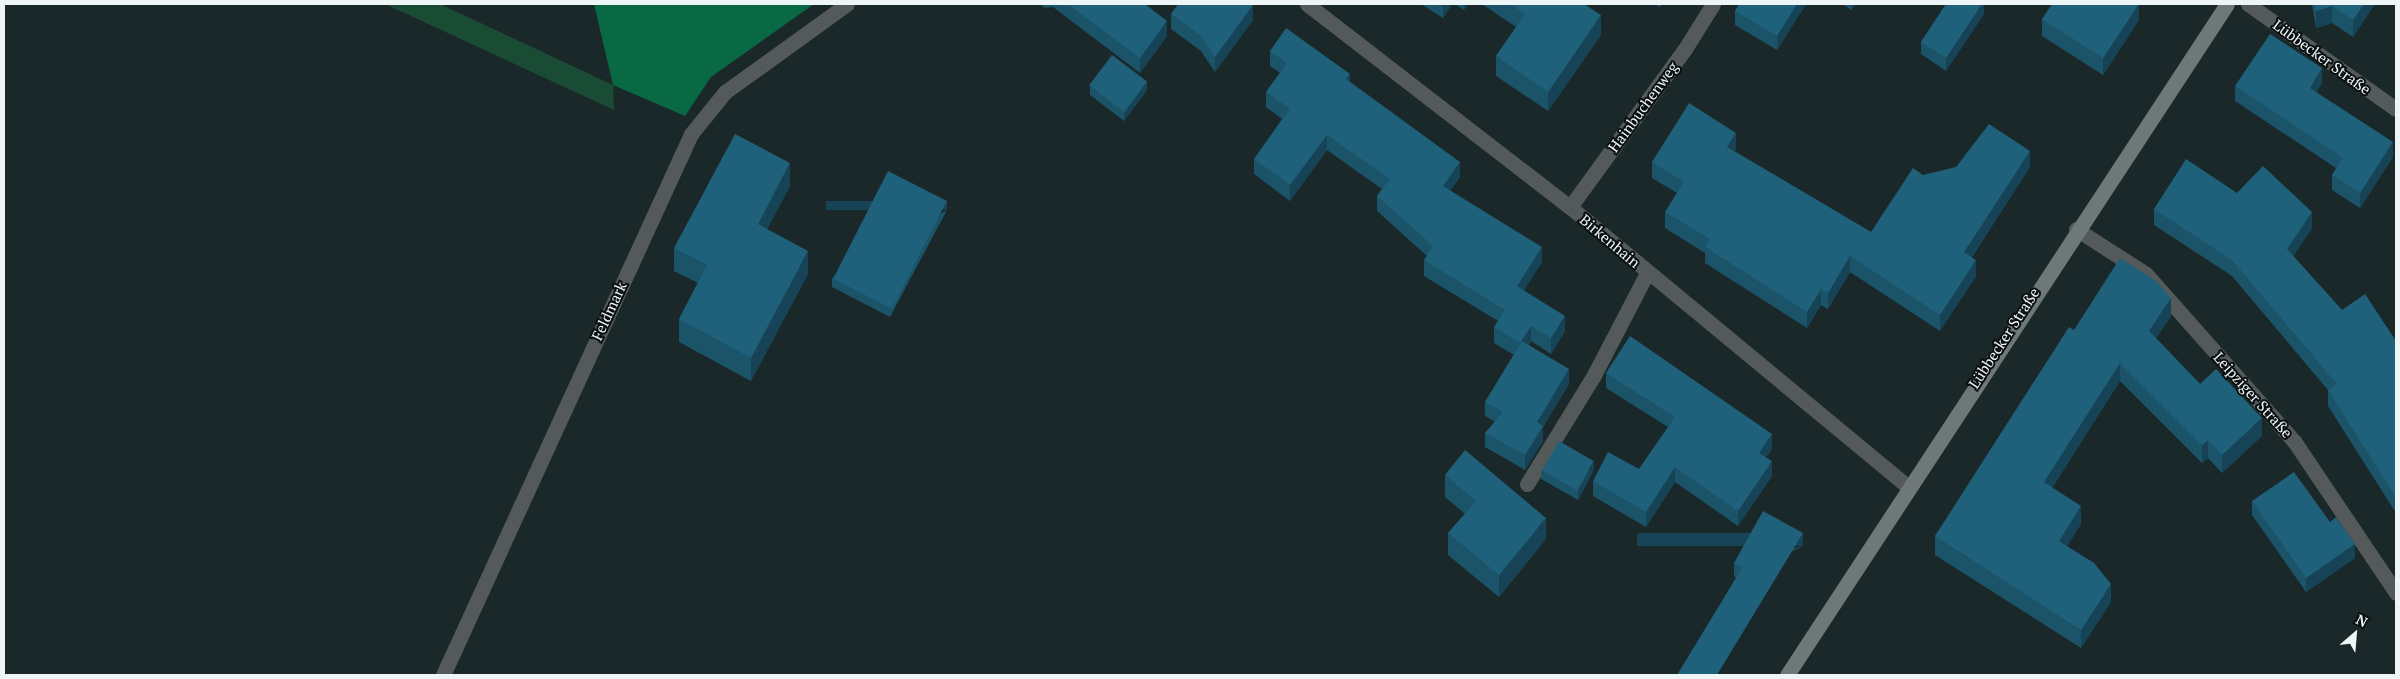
<!DOCTYPE html>
<meta charset="utf-8">
<style>
body{margin:0}
#map{position:relative;width:2400px;height:679px;overflow:hidden;background:#1a2829;font-family:"PT Serif",serif}
div>[style]{position:absolute}
[style*='--x']{left:calc(var(--x)*1px);top:calc(var(--y)*1px);width:calc(var(--w)*1px);rotate:calc(var(--a)*1deg)}
.green>*{inset:0;background:#1a4b34}
.forest>*{inset:0;background:#086944}
.lane>*{height:15px;margin:-7.5px;padding:0 7.5px;transform-origin:7.5px;border-radius:7.5px;background:#545a59}
.street>*{height:15px;margin:-7.5px;padding:0 7.5px;transform-origin:7.5px;border-radius:7.5px;background:#545a59}
.secondary>*{height:15px;margin:-7.5px;padding:0 7.5px;transform-origin:7.5px;border-radius:7.5px;background:#6e7876}
.wall>*{inset:0;background:#1b5369}
.shaded-wall>*{inset:0;background:#164355;transform-origin:0 0}
.building>*{inset:0;background:#1f607a;transform-origin:0 0}
span{translate:-50% -50%;white-space:nowrap;text-align:center;line-height:1.15;-webkit-text-stroke:4px #0a0f10;paint-order:stroke}
.street-label{font-size:15px;color:#edf5f6}
.frame{position:absolute;inset:0;border:5px solid #edf5f6;pointer-events:none}
.north{position:absolute;left:2330px;top:609px;width:50px;height:50px;-webkit-text-stroke:4px #0a0f10;paint-order:stroke;rotate:27deg;font-size:14px;font-weight:700;line-height:20px;text-align:center;color:#edf5f6}
.north::after{content:'';display:block;margin:auto;width:18px;height:22px;background:#edf5f6;clip-path:polygon(50% 0,100% 100%,50% 72%,0 100%)}
</style>
<div id="map">
<div class="green">
<i style="clip-path:polygon(385px 4px,440px 4px,613px 85px,614px 110px)"></i>
</div>
<div class="forest">
<i style="clip-path:polygon(594px 4px,814px 4px,711px 77px,685px 116px,613px 85px)"></i>
</div>
<div class="lane">
<i style="--x:1527;--y:484;--w:128;--a:-58.4"></i>
<i style="--x:1594;--y:375;--w:115;--a:-62.5"></i>
</div>
<div class="street">
<i style="--x:1307;--y:4;--w:332;--a:37.7"></i>
<i style="--x:1570;--y:207;--w:438;--a:39.6"></i>
<i style="--x:2248;--y:4;--w:181;--a:35.4"></i>
<i style="--x:1570;--y:207;--w:195;--a:-54"></i>
<i style="--x:1685;--y:49;--w:53;--a:-58.1"></i>
<i style="--x:2076;--y:229;--w:83;--a:32.7"></i>
<i style="--x:2146;--y:274;--w:223;--a:48.5"></i>
<i style="--x:2294;--y:441;--w:183;--a:56.1"></i>
<i style="--x:443;--y:675;--w:595;--a:-65.37"></i>
<i style="--x:691;--y:134;--w:54;--a:-51"></i>
<i style="--x:725;--y:92;--w:150;--a:-35.8"></i>
</div>
<div class="secondary">
<i style="--x:1787;--y:675;--w:802;--a:-56.75"></i>
</div>
<div class="wall">
<i style="clip-path:polygon(1040px 4px,1145px 4px,1167px 36px,1140px 73px,1053px 7px,1045px 8px)"></i>
<i style="clip-path:polygon(1421px 4px,1452px 4px,1443px 18px)"></i>
<i style="clip-path:polygon(1455px 4px,1468px 4px,1464px 10px)"></i>
<i style="clip-path:polygon(1482px 4px,1584px 4px,1601px 35px,1548px 111px,1496px 76px,1496px 56px,1516px 27px)"></i>
<i style="clip-path:polygon(1654px 4px,1662px 4px,1660px 7px)"></i>
<i style="clip-path:polygon(1739px 4px,1806px 4px,1777px 50px,1735px 25px,1735px 11px)"></i>
<i style="clip-path:polygon(1843px 4px,1856px 4px,1851px 10px)"></i>
<i style="clip-path:polygon(1945px 4px,1984px 4px,1984px 14px,1946px 71px,1921px 54px,1921px 42px,1946px 4px)"></i>
<i style="clip-path:polygon(2312px 4px,2375px 4px,2353px 37px,2332px 23px,2316px 28px)"></i>
<i style="clip-path:polygon(1171px 14px,1253px 20px,1215px 72px,1201px 51px,1171px 29px)"></i>
<i style="clip-path:polygon(2042px 19px,2139px 20px,2103px 75px,2042px 36px)"></i>
<i style="clip-path:polygon(1270px 51px,1350px 82px,1460px 177px,1450px 190px,1542px 262px,1524px 290px,1565px 331px,1551px 354px,1531px 341px,1529px 345px,1569px 384px,1543px 427px,1543px 441px,1525px 470px,1485px 447px,1485px 433px,1495px 422px,1485px 416px,1485px 402px,1514px 355px,1494px 343px,1494px 327px,1498px 321px,1424px 276px,1424px 260px,1427px 256px,1377px 211px,1377px 196px,1382px 189px,1327px 150px,1290px 201px,1254px 174px,1254px 159px,1282px 119px,1266px 107px,1266px 92px,1280px 73px,1270px 66px)"></i>
<i style="clip-path:polygon(2322px 83px,2316px 92px,2393px 157px,2360px 208px,2332px 190px,2332px 175px,2336px 168px,2235px 101px,2235px 86px)"></i>
<i style="clip-path:polygon(1090px 86px,1147px 90px,1124px 121px,1090px 95px)"></i>
<i style="clip-path:polygon(1736px 149px,1734px 151px,1871px 232px,1923px 175px,2030px 167px,1972px 257px,1976px 276px,1940px 331px,1850px 272px,1828px 309px,1821px 305px,1807px 328px,1705px 263px,1705px 253px,1665px 228px,1665px 212px,1677px 193px,1652px 178px,1652px 162px)"></i>
<i style="clip-path:polygon(790px 186px,767px 229px,808px 274px,751px 381px,679px 342px,679px 319px,698px 283px,674px 271px,674px 248px)"></i>
<i style="clip-path:polygon(2237px 193px,2312px 228px,2293px 256px,2342px 310px,2396px 341px,2396px 513px,2328px 406px,2328px 390px,2232px 276px,2154px 225px,2154px 209px)"></i>
<i style="clip-path:polygon(947px 210px,890px 317px,832px 287px,832px 278px)"></i>
<i style="clip-path:polygon(2171px 316px,2156px 338px,2200px 384px,2262px 436px,2222px 473px,2208px 458px,2202px 463px,2120px 381px,2052px 488px,2081px 524px,2067px 546px,2111px 602px,2081px 648px,1935px 555px,1935px 536px,2074px 330px)"></i>
<i style="clip-path:polygon(1606px 373px,1772px 449px,1766px 457px,1772px 476px,1738px 526px,1675px 482px,1646px 527px,1593px 496px,1593px 481px,1639px 469px,1668px 427px,1606px 388px)"></i>
<i style="clip-path:polygon(1541px 470px,1594px 470px,1578px 500px,1541px 479px)"></i>
<i style="clip-path:polygon(1445px 475px,1546px 539px,1499px 597px,1448px 555px,1448px 533px,1465px 514px,1445px 497px)"></i>
<i style="clip-path:polygon(2252px 501px,2355px 558px,2306px 592px,2252px 515px)"></i>
<i style="clip-path:polygon(1803px 546px,1736px 578px,1734px 576px,1734px 563px)"></i>
</div>
<div class="shaded-wall">
<i style="clip-path:polygon(1443px 4px,1452px 4px,1443px 18px)"></i>
<i style="clip-path:polygon(1464px 4px,1468px 4px,1464px 10px)"></i>
<i style="clip-path:polygon(1797px 4px,1806px 4px,1777px 50px,1777px 36px)"></i>
<i style="clip-path:polygon(1851px 4px,1856px 4px,1851px 10px)"></i>
<i style="clip-path:polygon(1982px 4px,1984px 4px,1984px 14px,1946px 71px,1946px 58px)"></i>
<i style="clip-path:polygon(2139px 4px,2139px 20px,2103px 75px,2103px 58px)"></i>
<i style="clip-path:polygon(2364px 4px,2375px 4px,2353px 37px,2353px 20px)"></i>
<i style="clip-path:polygon(1253px 5px,1253px 20px,1215px 72px,1215px 57px)"></i>
<i style="clip-path:polygon(2332px 6px,2332px 23px,2316px 28px,2316px 11px)"></i>
<i style="clip-path:polygon(1601px 15px,1601px 35px,1548px 111px,1548px 92px)"></i>
<i style="clip-path:polygon(1167px 21px,1167px 36px,1140px 73px,1140px 58px)"></i>
<i style="clip-path:polygon(2322px 68px,2322px 83px,2310px 102px,2310px 88px)"></i>
<i style="clip-path:polygon(1350px 74px,1350px 89px,1346px 79px)"></i>
<i style="clip-path:polygon(1147px 81px,1147px 90px,1124px 121px,1124px 113px)"></i>
<i style="clip-path:polygon(1736px 133px,1736px 149px,1727px 163px,1727px 147px)"></i>
<i style="clip-path:polygon(1327px 135px,1327px 150px,1290px 201px,1290px 185px)"></i>
<i style="clip-path:polygon(2393px 142px,2393px 157px,2360px 208px,2360px 193px)"></i>
<i style="clip-path:polygon(2030px 151px,2030px 167px,1964px 268px,1964px 252px)"></i>
<i style="clip-path:polygon(1460px 162px,1460px 177px,1443px 201px,1443px 186px)"></i>
<i style="clip-path:polygon(790px 163px,790px 186px,758px 247px,758px 224px)"></i>
<i style="left:947px;top:201px;width:9px;height:121px;rotate:90deg"></i>
<i style="clip-path:polygon(2312px 212px,2312px 228px,2287px 266px,2287px 249px)"></i>
<i style="clip-path:polygon(1542px 247px,1542px 262px,1517px 301px,1517px 286px)"></i>
<i style="clip-path:polygon(808px 251px,808px 274px,751px 381px,751px 358px)"></i>
<i style="clip-path:polygon(1850px 256px,1850px 272px,1828px 309px,1828px 293px)"></i>
<i style="clip-path:polygon(1976px 260px,1976px 276px,1940px 331px,1940px 315px)"></i>
<i style="clip-path:polygon(1821px 289px,1821px 305px,1807px 328px,1807px 312px)"></i>
<i style="clip-path:polygon(2171px 298px,2171px 316px,2149px 349px,2149px 331px)"></i>
<i style="clip-path:polygon(1565px 316px,1565px 331px,1551px 354px,1551px 338px)"></i>
<i style="clip-path:polygon(1531px 326px,1531px 341px,1520px 359px,1520px 343px)"></i>
<i style="clip-path:polygon(2120px 363px,2120px 381px,2044px 501px,2044px 482px)"></i>
<i style="clip-path:polygon(1569px 369px,1569px 384px,1543px 427px,1543px 441px,1525px 470px,1525px 455px,1537px 422px)"></i>
<i style="clip-path:polygon(2262px 418px,2262px 436px,2222px 473px,2222px 455px)"></i>
<i style="clip-path:polygon(1772px 434px,1772px 449px,1759px 468px,1759px 453px)"></i>
<i style="clip-path:polygon(2208px 440px,2208px 458px,2202px 463px,2202px 445px)"></i>
<i style="clip-path:polygon(1594px 461px,1594px 470px,1578px 500px,1578px 491px)"></i>
<i style="clip-path:polygon(1772px 461px,1772px 476px,1738px 526px,1738px 511px)"></i>
<i style="clip-path:polygon(1675px 467px,1675px 482px,1646px 527px,1646px 512px)"></i>
<i style="clip-path:polygon(2081px 506px,2081px 524px,2059px 559px,2059px 541px)"></i>
<i style="clip-path:polygon(1546px 518px,1546px 539px,1499px 597px,1499px 575px)"></i>
<i style="left:1803px;top:533px;width:13px;height:166px;rotate:90deg"></i>
<i style="clip-path:polygon(2355px 544px,2355px 558px,2306px 592px,2306px 578px)"></i>
<i style="clip-path:polygon(2111px 584px,2111px 602px,2081px 648px,2081px 630px)"></i>
</div>
<div class="building">
<i style="clip-path:polygon(1068px 4px,1145px 4px,1167px 21px,1140px 58px)"></i>
<i style="clip-path:polygon(1178px 4px,1251px 4px,1253px 5px,1215px 57px,1201px 36px,1171px 14px)"></i>
<i style="clip-path:polygon(1511px 4px,1584px 4px,1601px 15px,1548px 92px,1496px 56px,1525px 14px)"></i>
<i style="clip-path:polygon(1739px 4px,1797px 4px,1777px 36px,1735px 11px)"></i>
<i style="clip-path:polygon(1946px 4px,1982px 4px,1946px 58px,1921px 42px)"></i>
<i style="clip-path:polygon(2052px 4px,2139px 4px,2103px 58px,2042px 19px)"></i>
<i style="clip-path:polygon(2315px 4px,2364px 4px,2353px 20px,2332px 6px,2316px 11px)"></i>
<i style="clip-path:polygon(1286px 28px,1350px 74px,1346px 79px,1460px 162px,1443px 186px,1542px 247px,1517px 286px,1565px 316px,1551px 338px,1531px 326px,1520px 343px,1494px 327px,1505px 310px,1424px 260px,1433px 246px,1377px 196px,1390px 179px,1327px 135px,1290px 185px,1254px 159px,1290px 109px,1266px 92px,1287px 63px,1270px 51px)"></i>
<i style="clip-path:polygon(2270px 34px,2322px 68px,2310px 88px,2393px 142px,2360px 193px,2332px 175px,2343px 158px,2235px 86px)"></i>
<i style="left:1112px;top:55px;width:44px;height:38px;rotate:37deg"></i>
<i style="clip-path:polygon(1689px 103px,1736px 133px,1727px 147px,1871px 232px,1913px 168px,1923px 175px,1956px 167px,1989px 124px,2030px 151px,1964px 252px,1976px 260px,1940px 315px,1850px 256px,1828px 293px,1821px 289px,1807px 312px,1705px 247px,1710px 239px,1665px 212px,1684px 182px,1652px 162px)"></i>
<i style="clip-path:polygon(735px 134px,790px 163px,758px 224px,808px 251px,751px 358px,679px 319px,707px 265px,674px 248px)"></i>
<i style="clip-path:polygon(2186px 159px,2237px 193px,2263px 166px,2312px 212px,2287px 249px,2342px 310px,2365px 294px,2396px 341px,2396px 497px,2328px 390px,2337px 384px,2232px 260px,2154px 209px)"></i>
<i style="left:888px;top:171px;width:66px;height:121px;rotate:27deg"></i>
<i style="clip-path:polygon(2120px 258px,2156px 281px,2171px 298px,2149px 331px,2200px 384px,2216px 369px,2262px 418px,2222px 455px,2208px 440px,2202px 445px,2120px 363px,2044px 482px,2081px 506px,2059px 541px,2094px 563px,2111px 584px,2081px 630px,1935px 536px,2069px 327px,2074px 330px)"></i>
<i style="clip-path:polygon(1630px 336px,1772px 434px,1759px 453px,1772px 461px,1738px 511px,1675px 467px,1646px 512px,1593px 481px,1608px 452px,1639px 469px,1675px 417px,1606px 373px)"></i>
<i style="clip-path:polygon(1522px 341px,1569px 369px,1537px 422px,1543px 426px,1525px 455px,1485px 433px,1503px 412px,1485px 402px)"></i>
<i style="left:1559px;top:441px;width:40px;height:34px;rotate:30deg"></i>
<i style="clip-path:polygon(1465px 450px,1546px 518px,1499px 575px,1448px 533px,1476px 501px,1445px 475px)"></i>
<i style="clip-path:polygon(2294px 472px,2330px 522px,2336px 517px,2355px 544px,2306px 578px,2252px 501px)"></i>
<i style="clip-path:polygon(1763px 511px,1803px 533px,1717px 675px,1677px 675px,1742px 568px,1734px 563px)"></i>
</div>
<div class="street-label">
<span style="left:2322px;top:57px;rotate:36deg">Lübbecker Straße</span>
<span style="left:1643px;top:107px;rotate:-54deg">Hainbuchenweg</span>
<span style="left:1610px;top:241px;rotate:40deg">Birkenhain</span>
<span style="left:609px;top:311px;rotate:-65deg">Feldmark</span>
<span style="left:2004px;top:338px;rotate:-57deg">Lübbecker Straße</span>
<span style="left:2253px;top:395px;rotate:48deg">Leipziger Straße</span>
</div>
<div class="frame"></div>
<div class="north">N</div>
</div>
